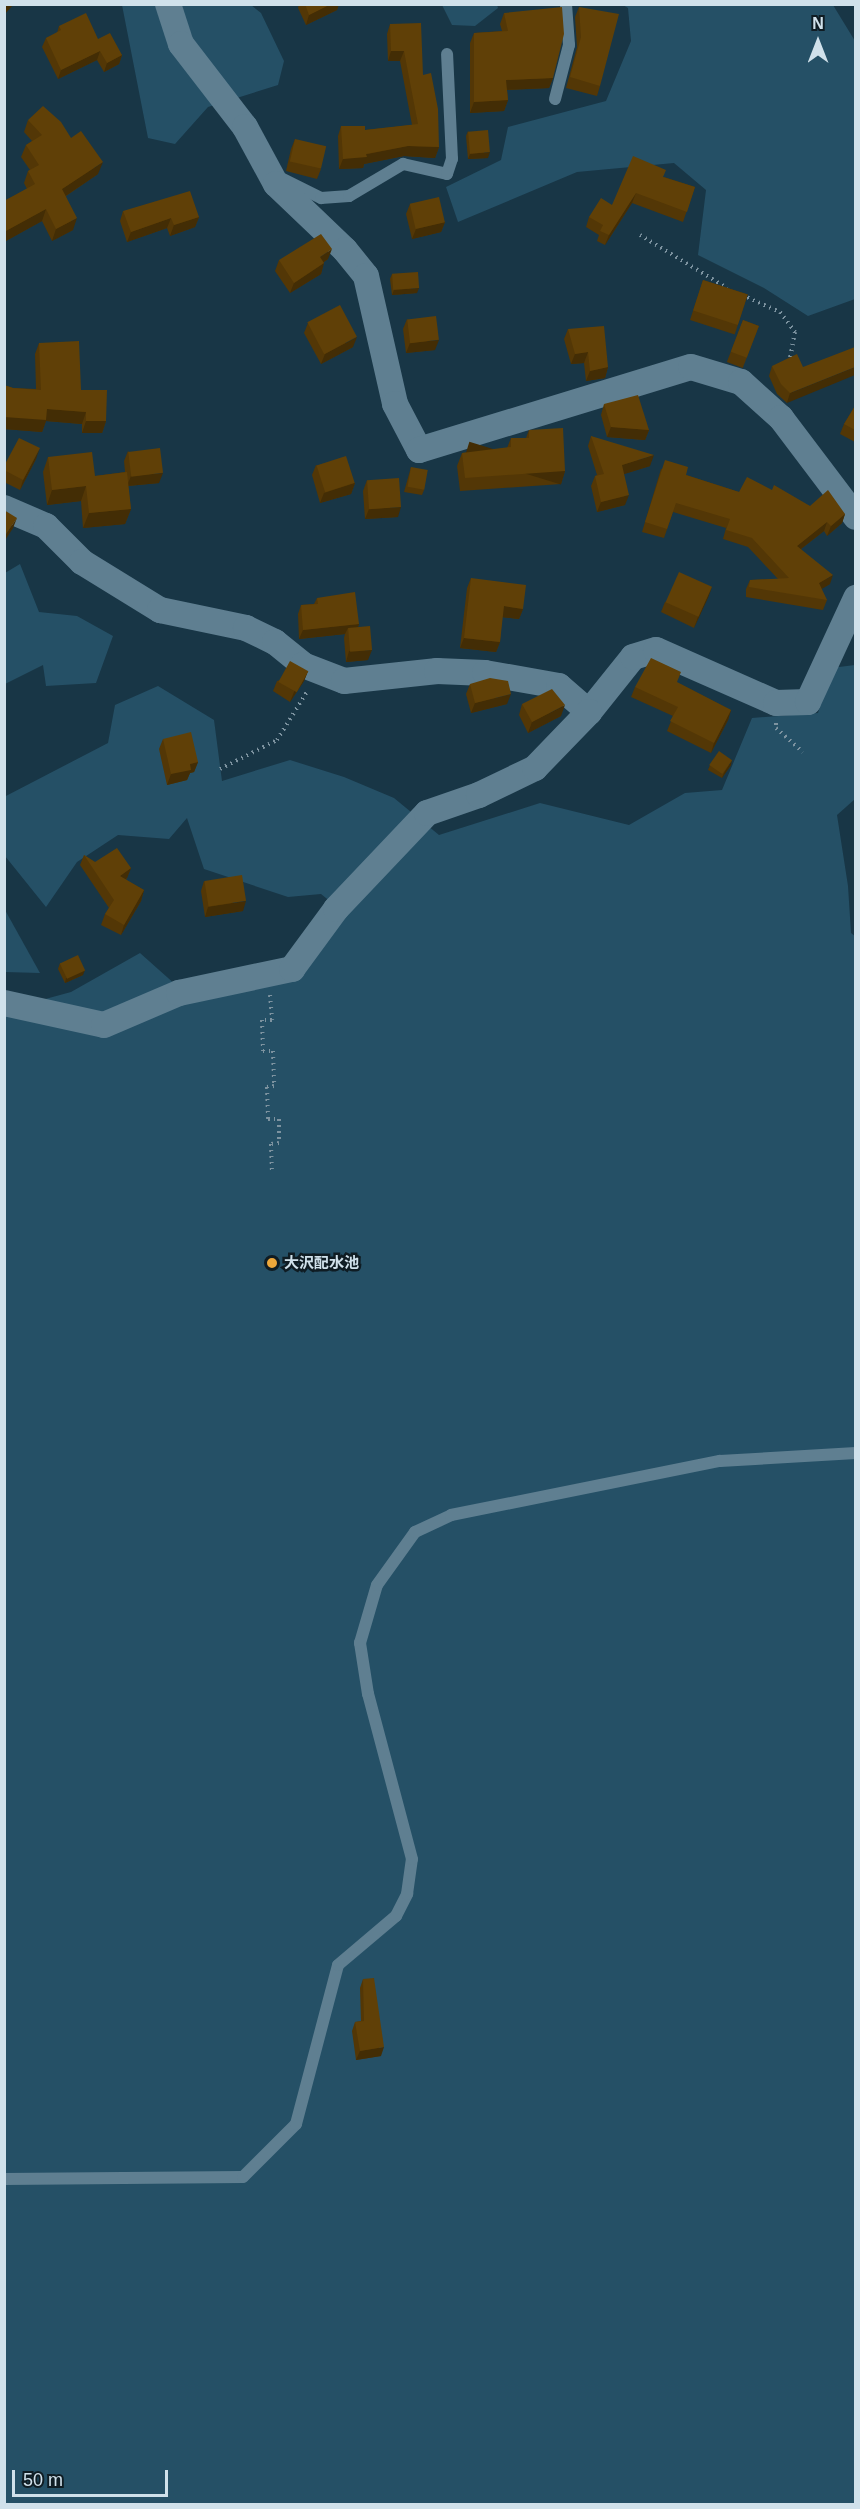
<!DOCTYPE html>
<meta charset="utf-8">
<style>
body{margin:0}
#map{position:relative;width:860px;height:2509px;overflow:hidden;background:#183646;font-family:Arial,"Noto Sans JP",sans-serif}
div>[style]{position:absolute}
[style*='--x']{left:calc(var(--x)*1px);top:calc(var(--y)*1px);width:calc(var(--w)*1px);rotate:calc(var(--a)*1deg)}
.green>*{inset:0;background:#255066}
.path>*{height:4px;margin-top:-2px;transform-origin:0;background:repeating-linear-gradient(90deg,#7d93a0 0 1.5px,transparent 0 6px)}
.lane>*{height:12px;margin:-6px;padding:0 6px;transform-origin:6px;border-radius:6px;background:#5f7f91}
.street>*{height:26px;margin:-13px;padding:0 13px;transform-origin:13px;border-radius:13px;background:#5f7f91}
.wall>*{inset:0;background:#533706;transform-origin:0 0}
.shaded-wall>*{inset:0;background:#432d05;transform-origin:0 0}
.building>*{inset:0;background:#604007;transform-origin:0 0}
.dots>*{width:16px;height:16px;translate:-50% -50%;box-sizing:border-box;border:3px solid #0f1c23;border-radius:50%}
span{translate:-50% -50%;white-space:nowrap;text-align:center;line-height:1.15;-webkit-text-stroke:5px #0f1c23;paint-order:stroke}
.poi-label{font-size:15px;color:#d0e1eb;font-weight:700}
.left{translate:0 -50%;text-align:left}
.frame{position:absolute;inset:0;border:6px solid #d0e1eb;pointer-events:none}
.north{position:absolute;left:788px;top:12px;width:60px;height:60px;-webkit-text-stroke:4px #0f1c23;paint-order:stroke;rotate:0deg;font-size:16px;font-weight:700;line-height:24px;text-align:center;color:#d0e1eb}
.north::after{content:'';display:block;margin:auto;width:21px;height:27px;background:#d0e1eb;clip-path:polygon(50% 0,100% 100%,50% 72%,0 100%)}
.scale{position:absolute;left:12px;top:2470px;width:156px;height:27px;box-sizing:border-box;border:3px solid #d0e1eb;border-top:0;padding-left:8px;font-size:18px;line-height:21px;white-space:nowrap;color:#d0e1eb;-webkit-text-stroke:4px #0f1c23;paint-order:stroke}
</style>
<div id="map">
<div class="green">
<i style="clip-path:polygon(122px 5px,251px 5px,261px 13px,284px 61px,278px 85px,208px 107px,175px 144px,148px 138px)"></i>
<i style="clip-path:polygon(442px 5px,497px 5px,498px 8px,475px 26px,452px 25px)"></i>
<i style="clip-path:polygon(623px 5px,833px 5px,855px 41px,855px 299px,808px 316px,764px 288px,698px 255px,706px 190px,674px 163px,577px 172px,458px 222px,446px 187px,501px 160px,508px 127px,606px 101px,631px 41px,628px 8px)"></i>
<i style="clip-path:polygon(20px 564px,39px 612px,77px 616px,113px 636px,96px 683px,46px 686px,43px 665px,5px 684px,5px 573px)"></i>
<i style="clip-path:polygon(855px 665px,855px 799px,837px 815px,848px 886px,851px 933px,856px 937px,855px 2504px,5px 2504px,5px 1010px,71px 992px,140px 953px,195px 1002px,293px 977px,347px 915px,321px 894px,288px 897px,204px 869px,187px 818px,169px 839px,118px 835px,77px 862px,46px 907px,5px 856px,4px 797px,108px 743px,115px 705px,158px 686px,214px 720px,222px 781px,290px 760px,344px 777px,394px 798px,439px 835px,540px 803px,629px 825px,685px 793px,722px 790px,752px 718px,818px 713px,831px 668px)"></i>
<i style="clip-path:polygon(5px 910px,40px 973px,5px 972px)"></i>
</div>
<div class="path">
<i style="--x:640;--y:235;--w:102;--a:31.3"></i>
<i style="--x:742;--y:295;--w:42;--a:24.1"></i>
<i style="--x:780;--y:312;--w:25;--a:53"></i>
<i style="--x:795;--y:332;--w:26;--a:101"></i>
<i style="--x:776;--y:723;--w:5;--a:90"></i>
<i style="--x:776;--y:728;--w:36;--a:42"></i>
<i style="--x:220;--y:769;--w:64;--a:-27"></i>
<i style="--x:277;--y:740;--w:59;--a:-58.2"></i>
<i style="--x:270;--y:995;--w:25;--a:85"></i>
<i style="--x:272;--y:1020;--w:10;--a:180"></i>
<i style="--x:262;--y:1020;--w:31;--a:88"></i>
<i style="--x:263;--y:1051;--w:10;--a:0"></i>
<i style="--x:273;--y:1051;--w:35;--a:88"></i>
<i style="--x:274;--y:1086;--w:7;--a:172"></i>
<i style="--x:267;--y:1087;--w:32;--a:88"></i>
<i style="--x:268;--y:1119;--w:11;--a:0"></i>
<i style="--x:279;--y:1119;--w:24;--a:90"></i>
<i style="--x:279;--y:1143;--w:8;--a:173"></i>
<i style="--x:271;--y:1144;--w:27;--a:88"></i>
</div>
<div class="lane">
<i style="--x:555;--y:99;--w:56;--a:-75.5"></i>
<i style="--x:569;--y:45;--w:41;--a:-94.2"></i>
<i style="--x:281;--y:178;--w:45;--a:26.6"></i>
<i style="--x:321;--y:198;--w:28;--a:-4"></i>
<i style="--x:349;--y:196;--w:63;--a:-30.7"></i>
<i style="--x:403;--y:164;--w:45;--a:12.8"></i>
<i style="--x:447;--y:174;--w:16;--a:-72"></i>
<i style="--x:452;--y:159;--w:105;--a:-92.7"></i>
<i style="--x:4;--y:2179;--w:239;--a:-0.5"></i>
<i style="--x:243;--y:2177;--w:75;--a:-45"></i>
<i style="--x:296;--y:2124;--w:164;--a:-75.2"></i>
<i style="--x:338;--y:1965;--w:76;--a:-40.2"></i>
<i style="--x:396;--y:1916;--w:25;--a:-63"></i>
<i style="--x:407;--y:1894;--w:35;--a:-82"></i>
<i style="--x:412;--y:1859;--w:171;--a:-104.9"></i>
<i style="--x:368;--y:1694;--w:52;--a:-98.9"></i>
<i style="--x:360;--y:1643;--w:60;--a:-73.7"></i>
<i style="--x:377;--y:1585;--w:65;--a:-54.4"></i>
<i style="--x:415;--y:1532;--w:40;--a:-25"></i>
<i style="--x:451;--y:1515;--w:274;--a:-11.4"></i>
<i style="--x:720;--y:1461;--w:136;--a:-3.4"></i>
</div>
<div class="street">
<i style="--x:168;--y:4;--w:42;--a:72"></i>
<i style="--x:181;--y:44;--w:105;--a:52.4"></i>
<i style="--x:245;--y:127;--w:65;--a:61.5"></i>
<i style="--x:276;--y:184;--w:95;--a:43.7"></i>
<i style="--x:345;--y:250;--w:33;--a:51"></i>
<i style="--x:366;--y:276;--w:131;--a:77.2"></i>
<i style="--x:395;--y:404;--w:52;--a:62.4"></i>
<i style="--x:419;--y:450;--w:284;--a:-17"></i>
<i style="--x:691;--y:367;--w:52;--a:16.7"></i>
<i style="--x:741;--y:382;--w:54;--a:42"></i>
<i style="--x:781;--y:418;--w:124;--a:52.9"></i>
<i style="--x:4;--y:508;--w:46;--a:23.2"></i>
<i style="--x:46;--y:526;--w:51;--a:45"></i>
<i style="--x:82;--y:562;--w:92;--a:31.6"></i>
<i style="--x:160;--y:610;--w:88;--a:11.8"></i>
<i style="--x:246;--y:628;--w:32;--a:26"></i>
<i style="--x:275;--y:642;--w:36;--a:39"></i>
<i style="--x:303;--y:665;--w:44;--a:21.3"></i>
<i style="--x:344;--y:681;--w:94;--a:-6.1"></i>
<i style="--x:437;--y:671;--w:48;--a:2.4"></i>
<i style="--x:485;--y:673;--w:75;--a:10"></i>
<i style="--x:559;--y:686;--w:40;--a:41"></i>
<i style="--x:589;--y:712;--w:70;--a:-51.3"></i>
<i style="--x:633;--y:657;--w:24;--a:-17"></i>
<i style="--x:656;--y:650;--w:131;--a:23.8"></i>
<i style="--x:776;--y:703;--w:32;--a:-2"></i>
<i style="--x:808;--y:702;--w:115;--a:-65.2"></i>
<i style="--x:4;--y:1003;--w:102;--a:12.4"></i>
<i style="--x:104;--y:1025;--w:82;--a:-23.1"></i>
<i style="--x:179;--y:993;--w:116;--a:-12"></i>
<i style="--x:292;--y:969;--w:74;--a:-53.7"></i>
<i style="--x:336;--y:909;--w:132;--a:-46.5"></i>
<i style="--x:427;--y:813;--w:55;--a:-19.1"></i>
<i style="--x:479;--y:795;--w:62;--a:-25.7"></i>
<i style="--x:535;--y:768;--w:78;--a:-46"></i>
</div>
<div class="wall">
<i style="clip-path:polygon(299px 4px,339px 4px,337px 10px,306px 25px,298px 8px)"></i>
<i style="clip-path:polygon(579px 7px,600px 86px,597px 96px,566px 88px,577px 47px,575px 17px)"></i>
<i style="clip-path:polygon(504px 13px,553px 78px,549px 88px,507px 90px,508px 100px,504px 111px,470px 113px,470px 43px,474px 33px,502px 31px,500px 24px)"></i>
<i style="clip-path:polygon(390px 24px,423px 75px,439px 147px,435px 158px,404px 156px,364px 164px,363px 168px,339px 169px,338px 136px,341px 126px,365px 130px,412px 125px,400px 61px,388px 61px,387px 34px)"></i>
<i style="clip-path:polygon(59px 26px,98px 39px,122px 55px,119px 64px,104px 72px,97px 60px,58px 79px,42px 47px,46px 38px,57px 33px)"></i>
<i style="clip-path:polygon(28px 120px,71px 138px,98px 174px,66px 196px,73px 230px,52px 241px,42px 221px,4px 242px,4px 201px,27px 189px,24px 183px,28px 171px,30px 170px,21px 157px,26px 145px,32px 141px,24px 132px)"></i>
<i style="clip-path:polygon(468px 131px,488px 158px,468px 159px,466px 136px)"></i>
<i style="clip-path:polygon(295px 139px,321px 169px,317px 179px,286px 171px,291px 149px)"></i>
<i style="clip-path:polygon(664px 177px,695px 187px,683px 222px,632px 203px,605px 245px,597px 241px,599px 235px,586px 227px,589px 217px)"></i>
<i style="clip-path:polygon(410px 204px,445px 222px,441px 232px,412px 239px,406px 214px)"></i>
<i style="clip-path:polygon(123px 211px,199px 217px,195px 227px,170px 236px,167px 228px,127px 242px,120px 221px)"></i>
<i style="clip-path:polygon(328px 259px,324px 262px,321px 274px,290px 293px,275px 271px,279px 260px)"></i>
<i style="clip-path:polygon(392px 274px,417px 293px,392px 295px,390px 279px)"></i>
<i style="left:703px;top:280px;width:47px;height:42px;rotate:18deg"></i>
<i style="clip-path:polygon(407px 319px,435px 350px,406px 353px,403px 329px)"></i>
<i style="left:743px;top:320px;width:17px;height:45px;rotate:21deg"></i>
<i style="clip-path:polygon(308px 323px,353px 347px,321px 364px,304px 333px)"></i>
<i style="clip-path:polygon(568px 329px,608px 367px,605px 378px,586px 381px,584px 363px,571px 364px,564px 339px)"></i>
<i style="clip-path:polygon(39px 343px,81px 390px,106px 421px,102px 433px,82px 433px,82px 424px,46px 421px,42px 432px,4px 429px,4px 385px,13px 388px,36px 389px,35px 354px)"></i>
<i style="clip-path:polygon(772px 366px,803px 367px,787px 403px,777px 394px,769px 376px)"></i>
<i style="clip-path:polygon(604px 404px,649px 430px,645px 440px,607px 437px,601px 415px)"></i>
<i style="clip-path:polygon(855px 406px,855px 442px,840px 434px,844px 424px)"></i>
<i style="clip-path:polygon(529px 430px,565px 471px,561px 484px,460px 491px,457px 466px,462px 453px,507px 448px,511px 438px,526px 438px)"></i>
<i style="clip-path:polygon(591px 436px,650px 466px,624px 474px,625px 505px,597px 512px,591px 486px,595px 476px,597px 475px,588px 446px)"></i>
<i style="clip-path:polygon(128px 451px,159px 483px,128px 486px,131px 509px,125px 524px,83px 528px,81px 501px,47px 505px,43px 472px,48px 457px,95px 476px,125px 472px,124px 461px)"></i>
<i style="clip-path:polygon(36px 459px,20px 490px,4px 482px,4px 466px)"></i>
<i style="clip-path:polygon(316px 465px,355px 483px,351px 494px,320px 503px,312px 475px)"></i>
<i style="clip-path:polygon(411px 467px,424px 490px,422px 495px,404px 492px)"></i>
<i style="clip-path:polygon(661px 469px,686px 475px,739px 492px,772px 490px,810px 506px,845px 514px,842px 523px,827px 536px,824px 531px,801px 549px,830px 584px,821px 589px,827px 600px,823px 610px,746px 597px,746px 589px,750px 580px,778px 579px,748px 547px,723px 539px,726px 528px,673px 512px,664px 538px,642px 532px)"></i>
<i style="clip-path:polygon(367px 480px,398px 517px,365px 519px,363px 491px)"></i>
<i style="clip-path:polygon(471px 578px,523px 609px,519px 619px,502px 617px,500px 642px,496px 652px,460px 648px,467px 588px)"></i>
<i style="clip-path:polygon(712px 587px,694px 628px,661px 612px,665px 602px)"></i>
<i style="clip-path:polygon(317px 598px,359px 624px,358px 627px,368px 660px,346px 662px,344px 638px,345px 634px,299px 639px,298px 614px,301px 605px,314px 604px)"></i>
<i style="clip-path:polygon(308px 671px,304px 681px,290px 702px,273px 691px,277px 681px)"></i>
<i style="clip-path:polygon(678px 683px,731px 710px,728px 720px,711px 753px,667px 731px,673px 716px,631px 697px,635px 687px)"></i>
<i style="clip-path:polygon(470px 684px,507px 704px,471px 713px,466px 694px)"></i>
<i style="clip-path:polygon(522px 704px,561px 716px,528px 733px,519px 715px)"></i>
<i style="clip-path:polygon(163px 739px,198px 762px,194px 772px,190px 773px,187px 780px,167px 785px,159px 749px)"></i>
<i style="clip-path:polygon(710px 765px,731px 765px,722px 778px,708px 770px)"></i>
<i style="clip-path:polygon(84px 855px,95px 862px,131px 868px,127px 878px,126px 880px,144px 890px,141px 901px,121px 935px,101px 925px,105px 914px,109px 908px,80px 865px)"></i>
<i style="clip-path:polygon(204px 881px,243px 911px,205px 917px,201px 891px)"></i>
<i style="clip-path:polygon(60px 963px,83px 975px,65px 983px,58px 969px)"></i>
<i style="clip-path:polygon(363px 1979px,381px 2056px,356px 2060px,352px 2031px,355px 2022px,361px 2021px,360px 1988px)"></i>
</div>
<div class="shaded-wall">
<i style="clip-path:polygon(8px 4px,14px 4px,4px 15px,4px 8px)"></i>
<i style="clip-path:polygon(331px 4px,339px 4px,337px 10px,306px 25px,309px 15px)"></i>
<i style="clip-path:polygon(100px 51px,97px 60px,58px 79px,61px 70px)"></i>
<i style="clip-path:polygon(391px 51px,404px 51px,400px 61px,388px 61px)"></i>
<i style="clip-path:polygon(122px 55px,119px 64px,104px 72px,107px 63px)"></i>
<i style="clip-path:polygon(553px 78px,549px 88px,502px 90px,506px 80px)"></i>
<i style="clip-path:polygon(508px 100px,504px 111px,470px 113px,474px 102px)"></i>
<i style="clip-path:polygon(408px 146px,439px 147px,435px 158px,404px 156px,364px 164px,363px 168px,339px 169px,343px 159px)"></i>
<i style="clip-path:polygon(490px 152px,488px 158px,468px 159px,470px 154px)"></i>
<i style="clip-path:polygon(103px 162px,98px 174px,58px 201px,62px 189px)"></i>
<i style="clip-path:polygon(636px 193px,632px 203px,605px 245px,609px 235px)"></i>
<i style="clip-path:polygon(46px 209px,42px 221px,4px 242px,4px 232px)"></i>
<i style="clip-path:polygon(199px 217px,195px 227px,170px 236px,174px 225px)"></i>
<i style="clip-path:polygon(77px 218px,73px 230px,52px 241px,56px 229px)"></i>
<i style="clip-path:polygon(171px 218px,167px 228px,127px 242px,131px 232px)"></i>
<i style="clip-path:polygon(445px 222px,441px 232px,412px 239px,416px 229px)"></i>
<i style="clip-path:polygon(332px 249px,328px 259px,316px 267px,320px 257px)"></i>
<i style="clip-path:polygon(324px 263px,321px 274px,290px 293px,294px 283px)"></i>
<i style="clip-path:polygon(419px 288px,417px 293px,392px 295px,394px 290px)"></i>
<i style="clip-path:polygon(357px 337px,353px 347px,321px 364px,325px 354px)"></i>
<i style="clip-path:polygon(439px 340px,435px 350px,406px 353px,410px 343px)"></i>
<i style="clip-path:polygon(588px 352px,584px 363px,571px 364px,575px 354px)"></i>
<i style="clip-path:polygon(608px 367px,605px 378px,586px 381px,590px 371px)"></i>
<i style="clip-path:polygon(855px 367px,855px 375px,787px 403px,790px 393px)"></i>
<i style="clip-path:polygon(47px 409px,86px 412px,82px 424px,46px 421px,42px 432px,4px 429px,4px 417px)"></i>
<i style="clip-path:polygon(86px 421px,106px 421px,102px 433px,82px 433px)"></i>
<i style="clip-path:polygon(611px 427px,649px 430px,645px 440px,607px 437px)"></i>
<i style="clip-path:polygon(40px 448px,36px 459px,20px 490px,23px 480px)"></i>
<i style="clip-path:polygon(654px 455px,650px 466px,618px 476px,622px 465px)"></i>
<i style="left:565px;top:471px;width:14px;height:100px;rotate:107deg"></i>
<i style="clip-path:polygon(163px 473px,159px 483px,127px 486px,131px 476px)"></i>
<i style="clip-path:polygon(355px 483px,351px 494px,320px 503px,324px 493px)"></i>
<i style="clip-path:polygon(86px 486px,81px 501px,47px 505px,52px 490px)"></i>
<i style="clip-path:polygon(629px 495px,625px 505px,597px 512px,601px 502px)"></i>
<i style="clip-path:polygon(401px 507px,398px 517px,365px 519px,369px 509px)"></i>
<i style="clip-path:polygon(131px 509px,125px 524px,83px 528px,89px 513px)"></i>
<i style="clip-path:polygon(845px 514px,842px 523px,827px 536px,831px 526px)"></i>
<i style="clip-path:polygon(17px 518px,13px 528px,4px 542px,4px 537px)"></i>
<i style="clip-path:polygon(827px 522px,824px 531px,793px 555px,797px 546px)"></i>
<i style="clip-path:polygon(833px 575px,830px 584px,815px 593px,819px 583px)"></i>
<i style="clip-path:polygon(712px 587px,708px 598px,694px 628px,698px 617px)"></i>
<i style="clip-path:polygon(504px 606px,523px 609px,519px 619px,500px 617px)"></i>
<i style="clip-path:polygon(359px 624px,356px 633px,348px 628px,345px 634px,299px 639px,303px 630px)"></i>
<i style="clip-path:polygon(464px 638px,500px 642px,496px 652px,460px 648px)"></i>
<i style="clip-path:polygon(372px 650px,368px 660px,346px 662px,349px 651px)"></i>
<i style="clip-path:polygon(308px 671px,304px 681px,290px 702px,294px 692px)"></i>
<i style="clip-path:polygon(511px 694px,507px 704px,471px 713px,475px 703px)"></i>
<i style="clip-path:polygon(565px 705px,561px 716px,528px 733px,532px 722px)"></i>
<i style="clip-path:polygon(731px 710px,728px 720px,711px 753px,714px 743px)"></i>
<i style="clip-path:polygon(732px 760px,731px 765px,722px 778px,724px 773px)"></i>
<i style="clip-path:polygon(198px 762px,194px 772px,190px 773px,187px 780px,167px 785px,171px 774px,190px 764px)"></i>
<i style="clip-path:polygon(131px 868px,127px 878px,116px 886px,120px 876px)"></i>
<i style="clip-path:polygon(144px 890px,141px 901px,121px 935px,124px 925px)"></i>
<i style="clip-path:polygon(246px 901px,243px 911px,205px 917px,208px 907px)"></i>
<i style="clip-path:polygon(85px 970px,83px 975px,65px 983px,66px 978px)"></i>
<i style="clip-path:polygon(384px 2047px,381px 2056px,356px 2060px,360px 2051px)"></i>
</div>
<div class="building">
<i style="clip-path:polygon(305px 4px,331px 4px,309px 15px)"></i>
<i style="clip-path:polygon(562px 7px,564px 34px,553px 78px,506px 80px,508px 100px,474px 102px,474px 33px,508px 31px,504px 13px)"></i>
<i style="clip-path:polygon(579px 7px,619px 14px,600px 86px,570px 77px,581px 37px)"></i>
<i style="clip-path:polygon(86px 13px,98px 39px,110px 33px,122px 55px,107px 63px,100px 51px,61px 70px,46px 38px,61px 30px,59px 26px)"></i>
<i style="clip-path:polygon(421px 23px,423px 75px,431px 73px,438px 109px,439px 147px,408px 146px,366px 154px,367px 157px,343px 159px,341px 126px,365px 126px,365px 130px,418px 124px,404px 51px,391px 51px,390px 24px)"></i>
<i style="clip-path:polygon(43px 106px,61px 122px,71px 138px,81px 131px,103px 162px,62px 189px,77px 218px,56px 229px,46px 209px,4px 232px,4px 201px,35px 184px,28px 171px,39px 165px,26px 145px,42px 135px,28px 120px)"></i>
<i style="left:488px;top:130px;width:22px;height:20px;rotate:85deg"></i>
<i style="left:295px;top:139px;width:32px;height:23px;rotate:13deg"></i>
<i style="clip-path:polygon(633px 156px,666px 170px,663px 177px,695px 187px,687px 212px,636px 193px,609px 235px,600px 231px,603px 225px,589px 217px,601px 198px,612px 205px)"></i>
<i style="clip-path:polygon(190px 191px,199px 217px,174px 225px,171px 218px,131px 232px,123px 211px)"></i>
<i style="left:439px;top:197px;width:26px;height:30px;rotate:77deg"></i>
<i style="clip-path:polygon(321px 234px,332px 249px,320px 257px,324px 263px,294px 283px,279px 260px)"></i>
<i style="left:418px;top:272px;width:16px;height:26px;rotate:86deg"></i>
<i style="left:703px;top:280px;width:47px;height:32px;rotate:18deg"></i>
<i style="left:340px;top:305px;width:36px;height:37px;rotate:62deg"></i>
<i style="left:436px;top:316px;width:24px;height:29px;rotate:83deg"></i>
<i style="left:743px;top:320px;width:17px;height:34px;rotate:21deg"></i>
<i style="clip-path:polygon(604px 326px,608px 367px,590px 371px,588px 352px,575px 354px,568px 329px)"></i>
<i style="clip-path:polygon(79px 341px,81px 390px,107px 390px,106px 421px,86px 421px,86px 412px,47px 409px,46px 420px,4px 417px,4px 385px,13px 388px,41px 390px,39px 343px)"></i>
<i style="clip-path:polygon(855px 347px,855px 367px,790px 393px,781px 384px,772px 366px,797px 354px,803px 367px)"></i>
<i style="clip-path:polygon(638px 395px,649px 430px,611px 427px,604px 404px)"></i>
<i style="clip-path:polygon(855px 406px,855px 430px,844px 424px)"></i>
<i style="clip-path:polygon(563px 428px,565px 471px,465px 478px,462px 453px,511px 447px,511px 438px,529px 438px,529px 430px)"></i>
<i style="clip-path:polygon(591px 436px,654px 455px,622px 465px,629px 495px,601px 502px,595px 476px,604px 474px)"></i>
<i style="clip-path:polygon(19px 438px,40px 448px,23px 480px,4px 470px,4px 466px)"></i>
<i style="left:160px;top:448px;width:25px;height:32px;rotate:83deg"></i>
<i style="clip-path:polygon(92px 452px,95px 476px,127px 472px,131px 509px,89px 513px,86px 486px,52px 490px,48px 457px)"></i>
<i style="left:346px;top:456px;width:28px;height:31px;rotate:72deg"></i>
<i style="clip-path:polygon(665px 460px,688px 467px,686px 475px,739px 492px,747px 477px,772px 490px,774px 485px,810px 506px,828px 490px,845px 514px,831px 526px,827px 522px,797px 546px,833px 575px,819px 583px,827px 600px,749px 587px,750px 580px,789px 578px,752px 538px,726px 530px,730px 519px,676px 503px,667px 529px,645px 522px)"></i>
<i style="left:411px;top:467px;width:17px;height:20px;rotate:10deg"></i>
<i style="left:399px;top:478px;width:29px;height:32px;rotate:86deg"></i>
<i style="clip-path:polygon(4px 510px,17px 518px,4px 537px)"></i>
<i style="left:679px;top:572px;width:36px;height:33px;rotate:24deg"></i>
<i style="clip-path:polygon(471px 578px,526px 585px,523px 609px,504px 606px,500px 642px,464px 638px)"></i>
<i style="clip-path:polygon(355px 592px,359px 624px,303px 630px,301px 605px,318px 604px,317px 598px)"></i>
<i style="left:370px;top:626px;width:24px;height:22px;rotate:85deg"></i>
<i style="clip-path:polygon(651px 658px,681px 672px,677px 682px,731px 710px,714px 743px,670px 721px,678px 707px,635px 687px)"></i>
<i style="left:290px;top:661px;width:21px;height:24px;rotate:29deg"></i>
<i style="clip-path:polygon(490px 678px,508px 681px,511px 694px,475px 703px,470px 684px)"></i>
<i style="clip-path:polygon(552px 689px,565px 705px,532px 722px,522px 704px)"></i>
<i style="clip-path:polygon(191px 732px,198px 762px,190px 764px,191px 770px,171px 774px,163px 739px)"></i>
<i style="left:719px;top:751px;width:16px;height:17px;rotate:35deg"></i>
<i style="clip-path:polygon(117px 848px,131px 868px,120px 876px,144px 890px,124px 925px,105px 914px,114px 900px,84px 855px,95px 862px)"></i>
<i style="left:242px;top:875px;width:26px;height:38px;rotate:81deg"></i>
<i style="left:78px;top:955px;width:17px;height:20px;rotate:65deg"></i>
<i style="clip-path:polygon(374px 1978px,384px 2047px,360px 2051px,355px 2022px,364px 2021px,363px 1979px)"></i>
</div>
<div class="dots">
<i style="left:272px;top:1263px;background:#eda83b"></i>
</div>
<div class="poi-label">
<span class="left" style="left:284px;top:1263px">大沢配水池</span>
</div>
<div class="frame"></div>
<div class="north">N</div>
<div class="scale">50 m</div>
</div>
